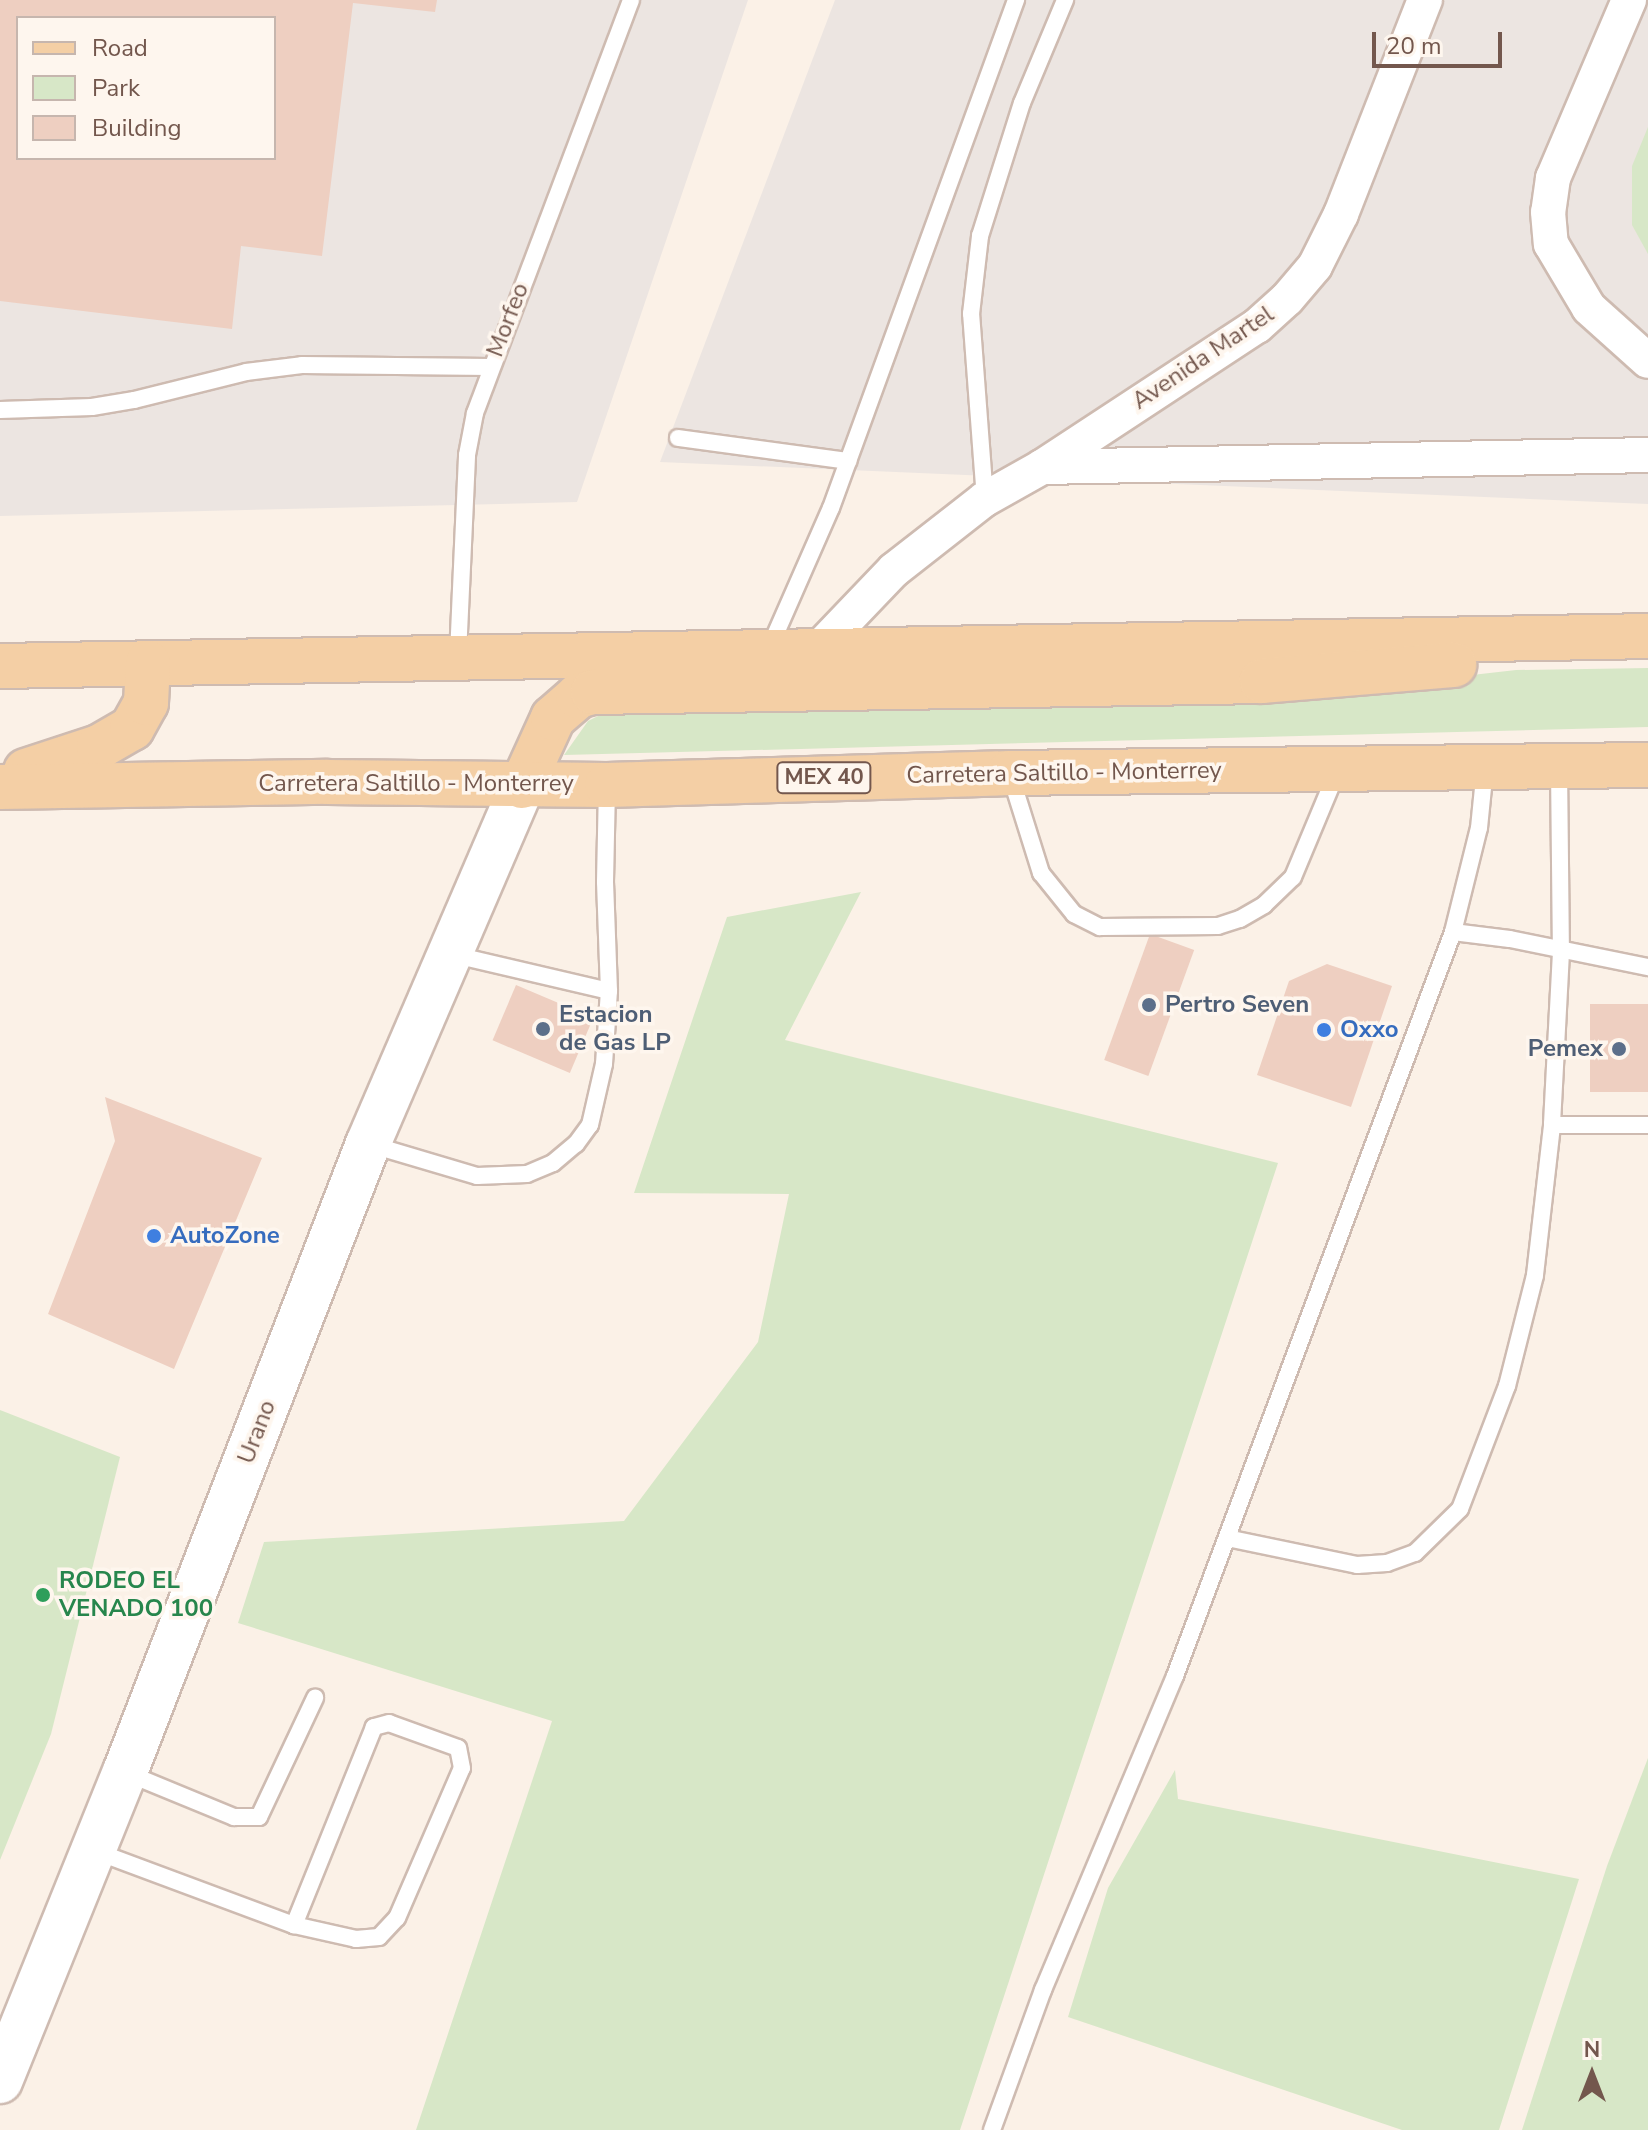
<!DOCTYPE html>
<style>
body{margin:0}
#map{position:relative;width:1648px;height:2130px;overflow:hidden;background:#fbf1e7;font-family:"Nunito Sans",sans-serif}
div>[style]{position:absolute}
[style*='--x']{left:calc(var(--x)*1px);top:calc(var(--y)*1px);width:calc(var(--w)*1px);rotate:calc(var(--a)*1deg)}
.industrial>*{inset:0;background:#ece5e1}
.green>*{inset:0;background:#d7e7c7}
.building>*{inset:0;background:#eecfc1;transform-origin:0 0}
.roads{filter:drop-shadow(2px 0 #cebbb1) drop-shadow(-2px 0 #cebbb1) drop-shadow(0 2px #cebbb1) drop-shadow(0 -2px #cebbb1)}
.lane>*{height:16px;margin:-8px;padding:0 8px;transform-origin:8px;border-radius:8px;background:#fff}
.street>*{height:34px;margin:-17px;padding:0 17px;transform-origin:17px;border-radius:17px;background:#fff}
.secondary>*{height:44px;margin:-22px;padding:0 22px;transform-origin:22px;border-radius:22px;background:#fff}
.primary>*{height:44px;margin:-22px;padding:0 22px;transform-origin:22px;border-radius:22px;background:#f4cfa5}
.dots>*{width:22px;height:22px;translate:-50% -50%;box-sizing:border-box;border:4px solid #fef6ee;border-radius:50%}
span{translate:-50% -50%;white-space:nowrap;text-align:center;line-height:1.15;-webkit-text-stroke:7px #fef6ee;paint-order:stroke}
.shield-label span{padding:2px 6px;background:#fef6ee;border:2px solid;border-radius:6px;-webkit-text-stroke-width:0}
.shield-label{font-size:22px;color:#73574d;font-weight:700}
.street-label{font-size:24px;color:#73574d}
.service-label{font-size:24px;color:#4e5e75;font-weight:700}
.left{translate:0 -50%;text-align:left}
.right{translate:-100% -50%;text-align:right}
.shop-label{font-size:24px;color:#366cbe;font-weight:700}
.leisure-label{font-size:24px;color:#27864d;font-weight:700}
.legend{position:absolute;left:16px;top:16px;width:260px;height:144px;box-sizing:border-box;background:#fef6ee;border:2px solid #c6b6ae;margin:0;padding:10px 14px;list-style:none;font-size:24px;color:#73574d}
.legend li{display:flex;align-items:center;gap:16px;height:40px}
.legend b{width:40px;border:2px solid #c6b6ae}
.north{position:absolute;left:1552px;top:2034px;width:80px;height:80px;-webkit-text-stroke:6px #fef6ee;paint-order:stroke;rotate:0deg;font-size:22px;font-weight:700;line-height:32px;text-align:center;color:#73574d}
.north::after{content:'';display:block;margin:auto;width:28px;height:36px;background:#73574d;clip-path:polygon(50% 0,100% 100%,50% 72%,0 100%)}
.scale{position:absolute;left:1372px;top:32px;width:130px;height:36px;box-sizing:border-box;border:4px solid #73574d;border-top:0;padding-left:10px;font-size:24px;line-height:28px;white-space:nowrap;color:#73574d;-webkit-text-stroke:6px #fef6ee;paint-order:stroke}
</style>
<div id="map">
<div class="industrial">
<i style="clip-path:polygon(evenodd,0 0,748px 0,577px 502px,0 516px,0 0,18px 18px,274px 18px,274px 158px,18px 158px,18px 18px)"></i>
<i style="clip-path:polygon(835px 0,1648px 0,1648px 504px,660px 462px)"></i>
</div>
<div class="green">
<i style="clip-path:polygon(1648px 127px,1648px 254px,1632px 225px,1632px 166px)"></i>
<i style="clip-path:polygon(1648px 668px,1648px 727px,564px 755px,588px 721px,604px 713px,1244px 701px,1516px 670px)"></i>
<i style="clip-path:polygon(861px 892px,785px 1040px,1278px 1163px,960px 2130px,416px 2130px,552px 1721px,238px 1623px,264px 1542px,624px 1521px,758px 1342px,789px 1194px,634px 1193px,727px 917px)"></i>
<i style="clip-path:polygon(0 1410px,120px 1457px,51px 1734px,0 1860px)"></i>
<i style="clip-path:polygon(1648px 1758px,1648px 2130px,1522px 2130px,1607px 1866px)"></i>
<i style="clip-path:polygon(1175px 1770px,1178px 1799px,1579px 1879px,1499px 2130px,1402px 2130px,1068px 2017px,1108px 1888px)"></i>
</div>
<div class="building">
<i style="clip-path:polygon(evenodd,0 0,437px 0,435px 12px,353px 3px,322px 256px,241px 246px,232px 329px,0 301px,0 0,18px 18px,274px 18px,274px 158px,18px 158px,18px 18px)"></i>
<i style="left:1150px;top:934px;width:47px;height:134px;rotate:20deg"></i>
<i style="clip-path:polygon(1327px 964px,1392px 986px,1351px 1107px,1257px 1075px,1289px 981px)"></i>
<i style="left:516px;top:985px;width:84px;height:60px;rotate:23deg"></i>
<i style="left:1648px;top:1004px;width:88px;height:58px;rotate:90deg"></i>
<i style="clip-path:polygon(105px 1097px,262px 1158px,174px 1369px,48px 1314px,115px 1141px)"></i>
</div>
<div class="roads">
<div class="lane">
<i style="--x:0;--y:410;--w:92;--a:-1.9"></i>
<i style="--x:92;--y:407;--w:43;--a:-9.5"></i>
<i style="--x:134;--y:400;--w:115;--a:-14"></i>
<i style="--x:246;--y:372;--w:56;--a:-7.1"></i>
<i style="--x:302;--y:365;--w:188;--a:0.6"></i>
<i style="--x:678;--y:438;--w:172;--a:7.7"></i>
<i style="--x:985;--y:499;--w:186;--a:-94.3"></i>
<i style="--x:971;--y:314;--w:79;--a:-83.4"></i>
<i style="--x:980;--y:236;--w:139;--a:-72.5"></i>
<i style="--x:1022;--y:103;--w:112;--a:-67.3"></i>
<i style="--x:769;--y:649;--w:154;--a:-66.3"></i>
<i style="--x:831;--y:508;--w:541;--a:-69.99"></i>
<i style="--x:458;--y:655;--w:200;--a:-87.4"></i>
<i style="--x:467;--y:455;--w:43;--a:-79.2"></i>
<i style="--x:475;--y:413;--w:441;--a:-69.3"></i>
<i style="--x:1559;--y:767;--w:185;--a:89.4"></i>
<i style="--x:1561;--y:952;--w:173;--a:93"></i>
<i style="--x:1552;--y:1125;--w:96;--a:0"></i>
<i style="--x:1010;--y:774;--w:104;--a:72.6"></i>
<i style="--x:1041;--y:873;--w:53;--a:51.2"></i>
<i style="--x:1074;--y:914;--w:29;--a:27"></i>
<i style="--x:1100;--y:927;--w:118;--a:-0.5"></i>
<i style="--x:1218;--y:926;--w:23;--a:-18"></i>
<i style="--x:1240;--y:919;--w:28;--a:-30"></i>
<i style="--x:1264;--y:905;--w:40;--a:-44"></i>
<i style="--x:1293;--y:877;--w:114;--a:-67.3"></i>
<i style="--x:1453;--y:932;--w:57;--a:7"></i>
<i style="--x:1510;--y:939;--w:141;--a:11.5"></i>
<i style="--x:451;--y:954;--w:162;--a:13.2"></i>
<i style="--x:369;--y:1144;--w:113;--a:16.5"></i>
<i style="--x:477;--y:1176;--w:50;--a:-2.3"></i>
<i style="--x:527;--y:1174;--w:28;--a:-23"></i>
<i style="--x:553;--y:1163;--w:30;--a:-40"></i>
<i style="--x:576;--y:1144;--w:24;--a:-54"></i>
<i style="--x:590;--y:1125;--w:63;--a:-77.1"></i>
<i style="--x:604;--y:1064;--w:73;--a:-86.1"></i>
<i style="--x:609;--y:991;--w:109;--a:-92.1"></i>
<i style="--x:605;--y:882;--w:95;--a:-88.8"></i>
<i style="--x:1227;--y:1538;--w:133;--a:11.7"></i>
<i style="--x:1357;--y:1565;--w:30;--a:-4"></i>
<i style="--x:1387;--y:1563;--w:30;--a:-20"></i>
<i style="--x:1415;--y:1553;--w:63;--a:-44.4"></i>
<i style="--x:1460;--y:1509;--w:132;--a:-69.1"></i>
<i style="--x:1507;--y:1386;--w:114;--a:-75.8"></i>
<i style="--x:1535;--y:1275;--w:151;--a:-83.5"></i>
<i style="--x:127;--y:1773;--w:116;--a:22.4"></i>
<i style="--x:234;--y:1817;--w:25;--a:0"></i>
<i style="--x:259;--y:1817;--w:132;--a:-64.8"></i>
<i style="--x:95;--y:1851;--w:212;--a:20.4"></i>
<i style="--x:294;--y:1925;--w:64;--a:12.7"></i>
<i style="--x:356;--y:1939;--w:23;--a:-5"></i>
<i style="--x:379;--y:1937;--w:26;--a:-47"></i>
<i style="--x:397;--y:1918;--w:163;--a:-66.6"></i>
<i style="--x:462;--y:1768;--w:20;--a:-101"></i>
<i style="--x:458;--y:1748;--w:73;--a:-160.1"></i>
<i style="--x:389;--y:1723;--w:16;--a:165"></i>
<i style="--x:374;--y:1727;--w:214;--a:112"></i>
<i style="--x:992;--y:2130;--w:149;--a:-70"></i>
<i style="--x:1043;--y:1990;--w:341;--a:-67.2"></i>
<i style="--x:1175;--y:1676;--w:794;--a:-69.51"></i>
<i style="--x:1453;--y:932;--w:107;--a:-76"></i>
<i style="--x:1479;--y:828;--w:60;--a:-84.3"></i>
</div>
<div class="street">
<i style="--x:1629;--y:0;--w:194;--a:113.1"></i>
<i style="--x:1553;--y:178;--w:34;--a:98"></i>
<i style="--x:1548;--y:212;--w:32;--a:85"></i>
<i style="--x:1551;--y:244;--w:74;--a:59.3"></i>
<i style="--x:1589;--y:308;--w:79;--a:41.9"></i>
<i style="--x:1042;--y:467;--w:257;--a:-33.3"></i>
<i style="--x:1257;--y:326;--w:40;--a:-42"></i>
<i style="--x:1287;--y:299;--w:43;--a:-49.7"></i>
<i style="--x:1315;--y:266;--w:58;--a:-63.4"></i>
<i style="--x:1341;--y:214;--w:230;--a:-68.6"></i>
<i style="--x:805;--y:663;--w:129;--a:-46.3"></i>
<i style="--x:894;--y:570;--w:115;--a:-38"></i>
<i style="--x:985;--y:499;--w:65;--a:-29.3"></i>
<i style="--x:1042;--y:467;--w:606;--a:-1.13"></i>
</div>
<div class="secondary">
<i style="--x:0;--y:2081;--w:333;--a:-68"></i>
<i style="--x:125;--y:1772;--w:673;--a:-68.85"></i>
<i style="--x:368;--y:1144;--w:390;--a:-66.7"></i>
</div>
<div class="primary">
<i style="--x:0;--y:666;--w:1648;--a:-1.04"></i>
<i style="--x:26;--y:771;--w:77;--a:-18.2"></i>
<i style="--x:99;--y:747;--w:38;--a:-30"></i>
<i style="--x:132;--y:728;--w:29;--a:-61"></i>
<i style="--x:146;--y:703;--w:40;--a:-87.1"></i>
<i style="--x:522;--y:786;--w:75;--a:-65.5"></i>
<i style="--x:553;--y:718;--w:33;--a:-41"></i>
<i style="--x:578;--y:696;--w:16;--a:-15"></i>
<i style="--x:593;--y:692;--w:669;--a:-0.94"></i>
<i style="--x:1262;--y:681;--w:193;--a:-4.8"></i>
<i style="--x:0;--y:787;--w:328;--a:-0.9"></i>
<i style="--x:328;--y:782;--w:279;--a:0.6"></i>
<i style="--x:607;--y:785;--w:403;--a:-1.7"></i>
<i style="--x:1010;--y:773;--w:638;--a:-0.72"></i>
</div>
</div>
<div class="dots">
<i style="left:1149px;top:1005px;background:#5c6f8a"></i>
<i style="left:543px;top:1029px;background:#5c6f8a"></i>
<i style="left:1324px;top:1030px;background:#3f7fe0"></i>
<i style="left:1619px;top:1049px;background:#5c6f8a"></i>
<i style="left:154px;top:1236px;background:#3f7fe0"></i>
<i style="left:43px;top:1595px;background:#2e9e5b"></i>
</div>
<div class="shield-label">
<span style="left:824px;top:778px">MEX 40</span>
</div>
<div class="street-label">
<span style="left:508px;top:320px;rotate:-69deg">Morfeo</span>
<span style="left:1203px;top:358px;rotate:-34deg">Avenida Martel</span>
<span style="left:1064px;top:773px;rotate:-1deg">Carretera Saltillo - Monterrey</span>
<span style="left:416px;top:784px">Carretera Saltillo - Monterrey</span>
<span style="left:257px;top:1432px;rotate:-69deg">Urano</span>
</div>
<div class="service-label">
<span class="left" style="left:1165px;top:1005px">Pertro Seven</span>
<span class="left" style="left:559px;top:1029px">Estacion<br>de Gas LP</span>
<span class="right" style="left:1603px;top:1049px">Pemex</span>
</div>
<div class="shop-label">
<span class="left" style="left:1340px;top:1030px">Oxxo</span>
<span class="left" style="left:170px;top:1236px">AutoZone</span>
</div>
<div class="leisure-label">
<span class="left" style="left:59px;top:1595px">RODEO EL<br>VENADO 100</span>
</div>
<ul class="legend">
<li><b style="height:10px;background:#f4cfa5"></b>Road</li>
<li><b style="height:22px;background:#d7e7c7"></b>Park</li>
<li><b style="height:22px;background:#eecfc1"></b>Building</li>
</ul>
<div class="north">N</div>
<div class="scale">20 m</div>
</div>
